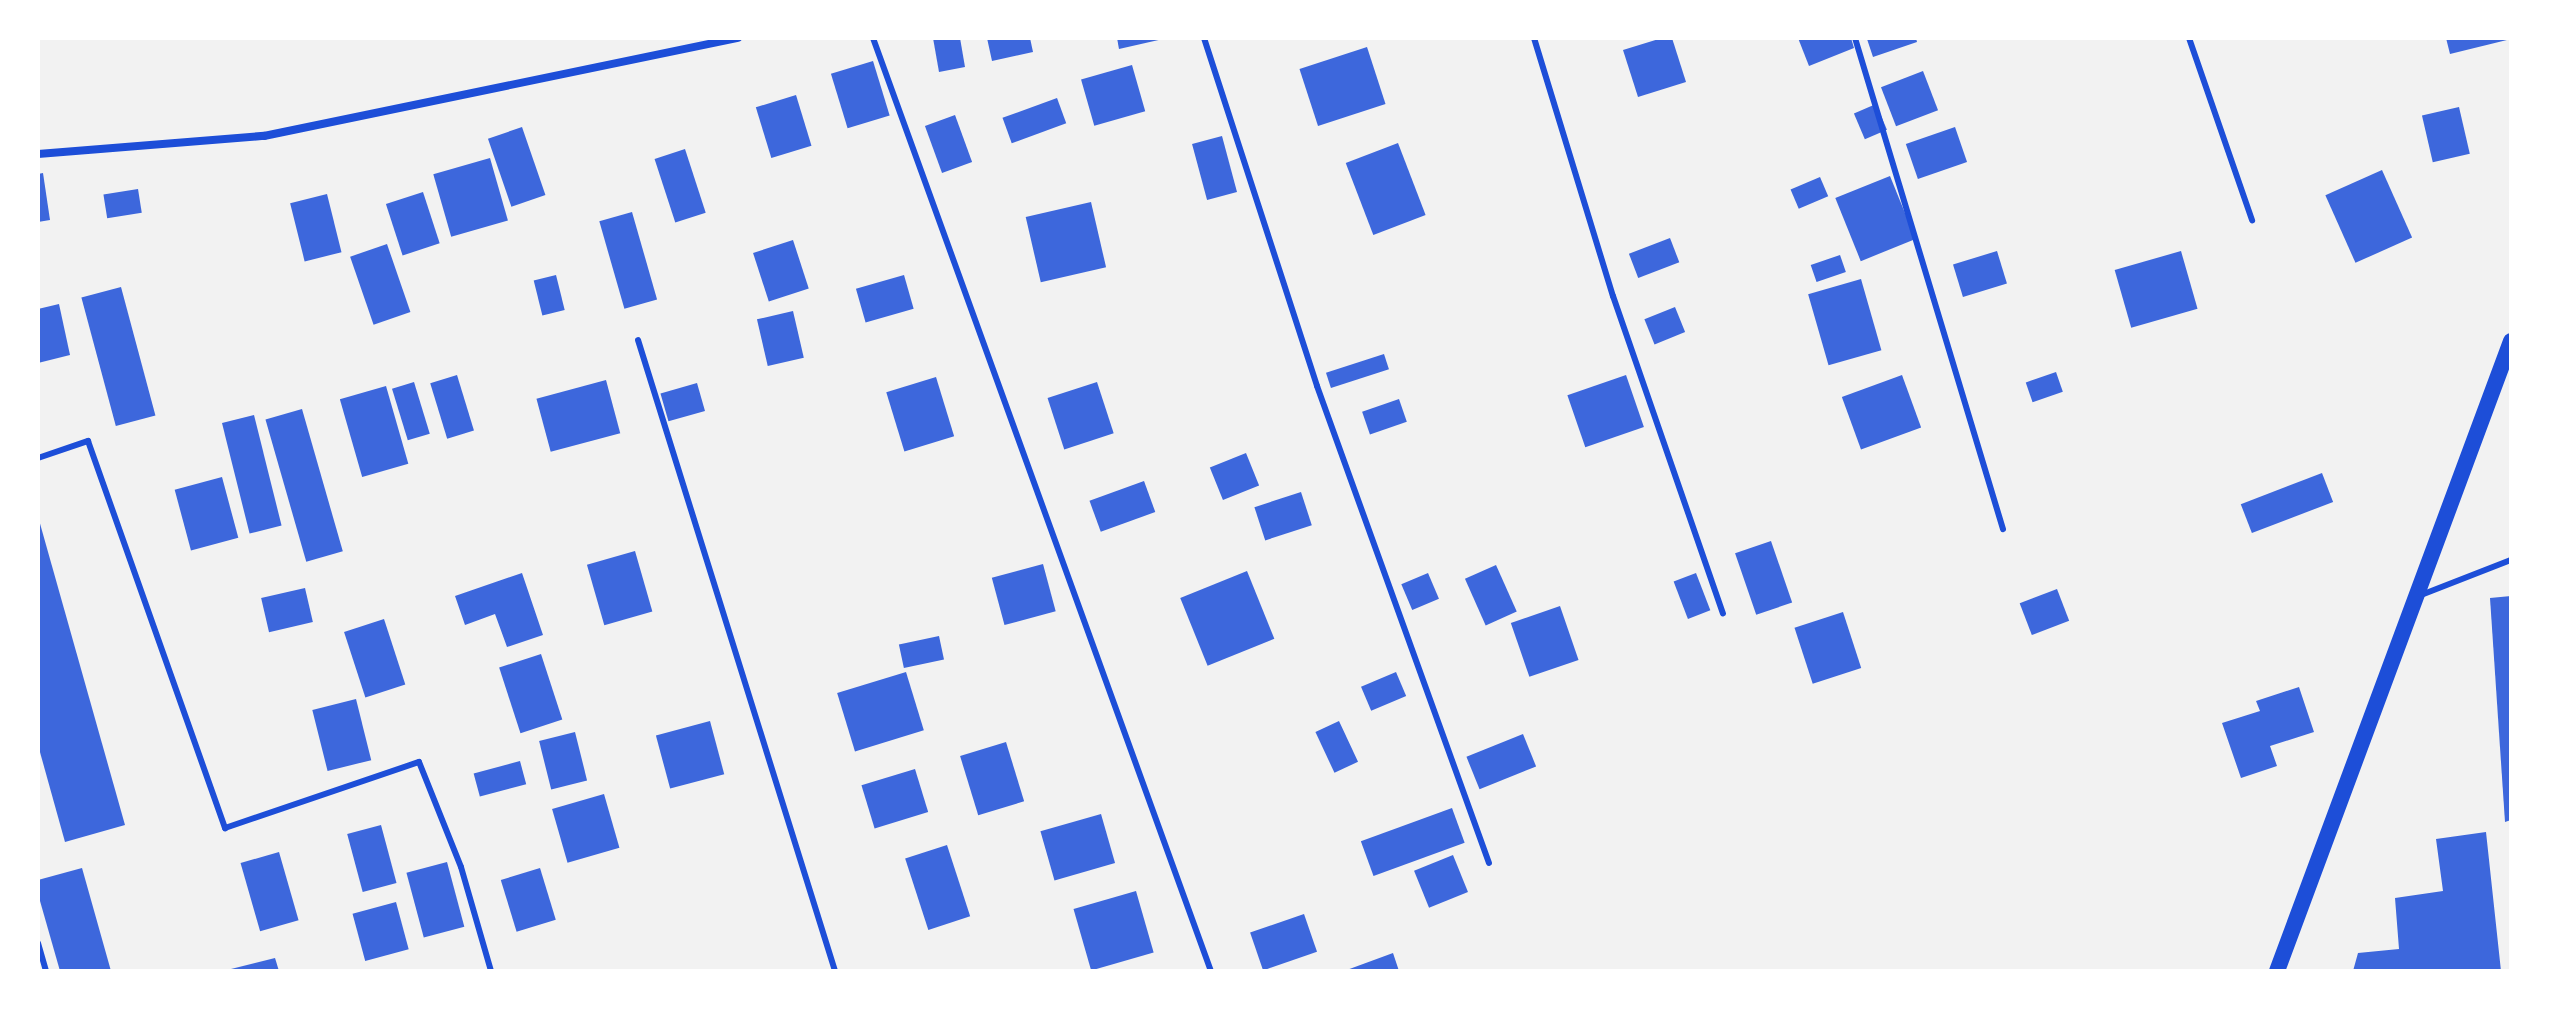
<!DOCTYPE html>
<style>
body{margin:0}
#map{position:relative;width:2549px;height:1009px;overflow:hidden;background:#f2f2f2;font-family:"Sofia Sans Condensed",sans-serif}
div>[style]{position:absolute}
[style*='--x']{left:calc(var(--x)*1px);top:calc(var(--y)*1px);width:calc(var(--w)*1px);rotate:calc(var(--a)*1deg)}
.building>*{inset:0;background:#3d67dc;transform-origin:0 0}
.service>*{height:6px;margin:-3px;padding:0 3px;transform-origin:3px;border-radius:3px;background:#1d4ed8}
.minor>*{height:8px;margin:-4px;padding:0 4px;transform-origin:4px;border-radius:4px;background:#1d4ed8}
.secondary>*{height:16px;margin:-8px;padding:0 8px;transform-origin:8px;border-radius:8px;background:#1d4ed8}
span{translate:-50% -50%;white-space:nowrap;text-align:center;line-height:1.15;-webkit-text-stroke:6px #fff;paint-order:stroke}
.frame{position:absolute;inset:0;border:40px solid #fff;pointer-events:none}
</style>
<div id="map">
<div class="building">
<i style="clip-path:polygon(933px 38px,960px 38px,965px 67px,939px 72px)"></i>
<i style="clip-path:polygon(987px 38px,1030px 38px,1033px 52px,992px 61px)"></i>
<i style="clip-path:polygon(1117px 38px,1163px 38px,1163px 39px,1119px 49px)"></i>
<i style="clip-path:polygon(1662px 38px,1672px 38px,1686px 82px,1638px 97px,1623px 50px)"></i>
<i style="clip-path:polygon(1798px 38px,1851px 38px,1854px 48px,1809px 66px)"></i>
<i style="clip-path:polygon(1916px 38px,1917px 42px,1873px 57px,1867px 39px)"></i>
<i style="clip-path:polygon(2446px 38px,2511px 38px,2511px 39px,2450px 54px)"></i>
<i style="left:1367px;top:47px;width:60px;height:71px;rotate:72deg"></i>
<i style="left:873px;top:61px;width:57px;height:44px;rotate:73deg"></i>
<i style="left:1132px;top:65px;width:48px;height:53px;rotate:74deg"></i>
<i style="left:1923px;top:71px;width:42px;height:45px;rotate:69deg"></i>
<i style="left:796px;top:95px;width:53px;height:42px;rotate:73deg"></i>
<i style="left:1057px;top:98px;width:27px;height:58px;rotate:70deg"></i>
<i style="left:1876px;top:104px;width:28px;height:24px;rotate:67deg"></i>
<i style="left:2459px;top:107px;width:48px;height:38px;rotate:77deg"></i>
<i style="left:955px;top:115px;width:50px;height:32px;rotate:70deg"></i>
<i style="left:522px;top:127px;width:72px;height:36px;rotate:71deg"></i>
<i style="left:1955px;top:127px;width:37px;height:52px;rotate:71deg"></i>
<i style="left:1222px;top:136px;width:58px;height:31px;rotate:75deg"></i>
<i style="left:1398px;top:143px;width:77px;height:56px;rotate:69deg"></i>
<i style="left:685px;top:149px;width:67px;height:32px;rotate:72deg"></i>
<i style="left:490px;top:158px;width:65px;height:59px;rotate:74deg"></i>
<i style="left:2382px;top:170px;width:74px;height:62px;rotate:66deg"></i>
<i style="clip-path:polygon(43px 173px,50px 220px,38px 222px,38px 174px)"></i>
<i style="left:1890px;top:176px;width:68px;height:59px;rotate:68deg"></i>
<i style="left:1820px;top:177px;width:21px;height:32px;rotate:67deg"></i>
<i style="left:138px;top:189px;width:24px;height:35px;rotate:81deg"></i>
<i style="left:423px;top:192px;width:54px;height:39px;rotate:72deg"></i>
<i style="left:327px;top:194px;width:60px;height:38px;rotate:76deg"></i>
<i style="left:1091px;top:202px;width:67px;height:67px;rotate:77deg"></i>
<i style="left:632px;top:212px;width:91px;height:34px;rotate:74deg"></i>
<i style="left:1670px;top:238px;width:26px;height:44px;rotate:69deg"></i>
<i style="left:793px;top:240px;width:51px;height:42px;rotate:72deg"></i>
<i style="left:387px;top:244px;width:72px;height:39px;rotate:71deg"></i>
<i style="left:1997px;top:251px;width:34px;height:46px;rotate:73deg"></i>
<i style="left:2181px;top:251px;width:60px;height:69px;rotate:74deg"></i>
<i style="left:1840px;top:255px;width:18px;height:31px;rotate:71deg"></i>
<i style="left:556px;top:275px;width:36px;height:23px;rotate:76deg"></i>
<i style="left:904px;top:275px;width:35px;height:50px;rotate:74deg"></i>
<i style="left:1861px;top:279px;width:74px;height:55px;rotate:74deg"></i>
<i style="left:121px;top:287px;width:133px;height:41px;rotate:75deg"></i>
<i style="clip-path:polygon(59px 304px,70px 355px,38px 363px,38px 309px)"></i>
<i style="left:1675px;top:307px;width:27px;height:33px;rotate:68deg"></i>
<i style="left:793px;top:311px;width:48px;height:37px;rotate:77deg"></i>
<i style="left:1384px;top:354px;width:16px;height:61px;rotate:72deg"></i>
<i style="left:2056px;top:372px;width:21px;height:32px;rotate:71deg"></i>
<i style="left:457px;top:375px;width:58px;height:28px;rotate:73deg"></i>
<i style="left:1626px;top:375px;width:55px;height:62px;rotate:71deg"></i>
<i style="left:1902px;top:375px;width:56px;height:64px;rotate:70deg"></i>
<i style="left:936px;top:377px;width:62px;height:52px;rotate:73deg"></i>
<i style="left:606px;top:380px;width:55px;height:72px;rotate:75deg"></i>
<i style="left:414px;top:382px;width:54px;height:23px;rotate:73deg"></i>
<i style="left:1097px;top:382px;width:54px;height:52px;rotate:72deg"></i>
<i style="left:697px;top:383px;width:29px;height:38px;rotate:74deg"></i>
<i style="left:386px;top:386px;width:81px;height:48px;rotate:74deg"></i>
<i style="left:1399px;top:399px;width:24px;height:39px;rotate:71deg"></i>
<i style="left:302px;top:409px;width:148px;height:38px;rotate:74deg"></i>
<i style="left:254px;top:415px;width:114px;height:33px;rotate:76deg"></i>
<i style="left:1246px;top:453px;width:35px;height:39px;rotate:68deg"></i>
<i style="left:2322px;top:473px;width:31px;height:87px;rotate:69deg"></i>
<i style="left:222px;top:477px;width:63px;height:49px;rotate:75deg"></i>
<i style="left:1144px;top:481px;width:33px;height:58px;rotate:70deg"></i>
<i style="left:1301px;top:492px;width:35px;height:49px;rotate:72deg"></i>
<i style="clip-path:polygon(39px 520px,125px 825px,65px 842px,38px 745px)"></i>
<i style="left:1771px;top:541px;width:65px;height:38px;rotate:71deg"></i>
<i style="left:635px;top:551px;width:63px;height:50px;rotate:74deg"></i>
<i style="left:1043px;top:564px;width:49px;height:53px;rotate:75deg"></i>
<i style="left:1496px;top:565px;width:51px;height:34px;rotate:66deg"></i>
<i style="left:1247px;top:571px;width:73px;height:72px;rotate:68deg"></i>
<i style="clip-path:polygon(522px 573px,543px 635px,507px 647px,495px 614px,465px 625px,455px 596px)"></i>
<i style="left:1428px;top:573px;width:28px;height:29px;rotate:67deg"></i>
<i style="left:1696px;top:573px;width:40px;height:24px;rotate:69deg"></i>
<i style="left:305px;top:588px;width:35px;height:45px;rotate:77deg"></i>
<i style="left:2057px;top:589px;width:34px;height:40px;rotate:69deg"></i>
<i style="clip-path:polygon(2511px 596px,2511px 820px,2505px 822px,2490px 598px)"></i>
<i style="left:1560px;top:606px;width:57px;height:52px;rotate:71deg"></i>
<i style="left:1843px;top:612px;width:59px;height:51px;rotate:72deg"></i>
<i style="left:384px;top:619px;width:69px;height:42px;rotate:72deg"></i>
<i style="left:939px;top:636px;width:24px;height:41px;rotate:78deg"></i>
<i style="left:541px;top:654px;width:69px;height:44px;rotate:72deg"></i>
<i style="left:906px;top:672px;width:61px;height:72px;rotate:73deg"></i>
<i style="left:1396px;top:672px;width:26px;height:38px;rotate:67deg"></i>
<i style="clip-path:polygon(2299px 687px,2314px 732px,2270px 746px,2277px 766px,2241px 778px,2222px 723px,2260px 711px,2256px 701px)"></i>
<i style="left:356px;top:699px;width:63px;height:45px;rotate:76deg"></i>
<i style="left:710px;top:721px;width:55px;height:56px;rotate:75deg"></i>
<i style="left:1339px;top:721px;width:45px;height:26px;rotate:65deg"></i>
<i style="left:575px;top:732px;width:50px;height:37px;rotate:76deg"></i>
<i style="left:1523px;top:734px;width:35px;height:61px;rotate:68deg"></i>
<i style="left:1006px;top:742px;width:62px;height:48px;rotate:73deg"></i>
<i style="left:520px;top:761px;width:24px;height:48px;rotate:75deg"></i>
<i style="left:915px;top:769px;width:45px;height:56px;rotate:73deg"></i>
<i style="left:604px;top:794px;width:56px;height:54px;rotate:74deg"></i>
<i style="left:1452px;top:808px;width:37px;height:97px;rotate:70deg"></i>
<i style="left:1101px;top:814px;width:51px;height:63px;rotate:74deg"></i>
<i style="left:381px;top:825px;width:60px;height:35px;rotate:75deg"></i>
<i style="clip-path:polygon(2486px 832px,2501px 971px,2353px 971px,2358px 953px,2399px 949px,2395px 898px,2443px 891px,2436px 839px)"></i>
<i style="left:947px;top:845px;width:75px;height:44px;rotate:72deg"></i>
<i style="left:279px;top:852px;width:71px;height:40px;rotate:74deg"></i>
<i style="left:1453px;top:855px;width:40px;height:42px;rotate:68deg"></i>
<i style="left:447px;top:862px;width:67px;height:42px;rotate:75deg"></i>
<i style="clip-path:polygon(82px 868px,111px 971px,60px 971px,38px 894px,38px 880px)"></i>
<i style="left:540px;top:868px;width:54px;height:41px;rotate:73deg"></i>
<i style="left:1136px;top:891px;width:64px;height:65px;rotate:74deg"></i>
<i style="left:396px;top:902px;width:49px;height:45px;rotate:75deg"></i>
<i style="left:1304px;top:914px;width:40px;height:57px;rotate:71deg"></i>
<i style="clip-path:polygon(1393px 953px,1399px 971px,1344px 971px)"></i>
<i style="clip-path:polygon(275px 958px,279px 971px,227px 971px,227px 970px)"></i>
</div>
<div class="service">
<i style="--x:873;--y:38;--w:992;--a:70.09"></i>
<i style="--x:1204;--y:38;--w:366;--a:72"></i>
<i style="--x:1317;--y:386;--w:507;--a:70.17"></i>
<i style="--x:1534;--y:38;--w:270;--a:73"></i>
<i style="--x:1613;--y:296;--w:336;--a:70.9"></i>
<i style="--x:1855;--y:38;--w:513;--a:73.23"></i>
<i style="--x:2189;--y:38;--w:193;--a:70.9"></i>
<i style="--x:638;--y:340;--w:661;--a:72.66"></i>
<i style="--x:38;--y:458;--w:53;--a:-18.8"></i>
<i style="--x:88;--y:441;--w:411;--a:70.5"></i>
<i style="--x:225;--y:828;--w:205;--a:-18.8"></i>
<i style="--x:419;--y:762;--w:113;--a:68.2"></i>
<i style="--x:461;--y:867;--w:108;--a:73.9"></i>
<i style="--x:2421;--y:595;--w:97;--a:-21.3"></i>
<i style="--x:38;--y:943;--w:29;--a:74"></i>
</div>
<div class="minor">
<i style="--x:38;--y:154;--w:227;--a:-4.6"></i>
<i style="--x:264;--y:136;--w:484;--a:-11.7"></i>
</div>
<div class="secondary">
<i style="--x:2277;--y:971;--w:672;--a:-69.62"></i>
</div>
<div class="frame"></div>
</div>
